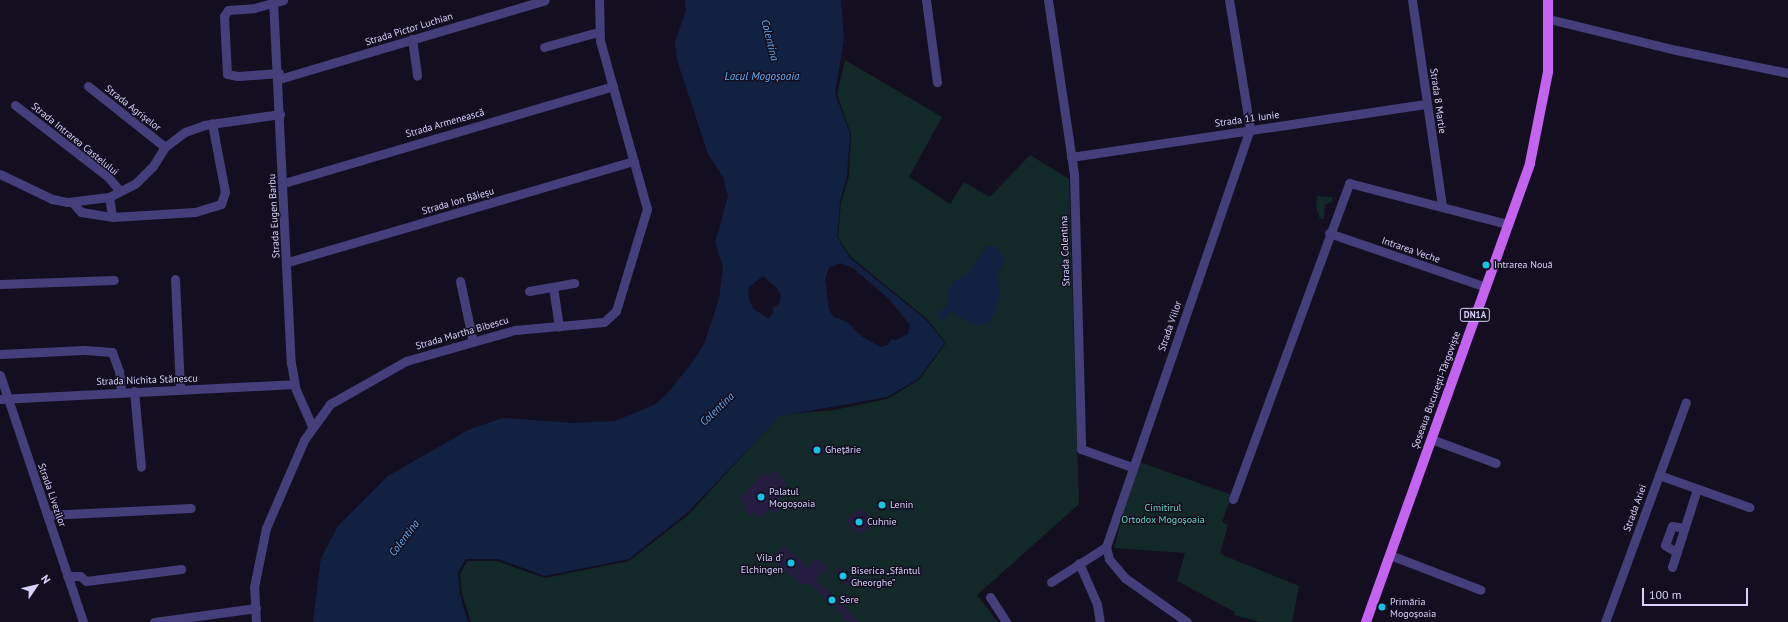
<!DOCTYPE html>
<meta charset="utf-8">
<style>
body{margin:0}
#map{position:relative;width:1788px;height:622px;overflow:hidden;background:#130f20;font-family:"PT Sans",sans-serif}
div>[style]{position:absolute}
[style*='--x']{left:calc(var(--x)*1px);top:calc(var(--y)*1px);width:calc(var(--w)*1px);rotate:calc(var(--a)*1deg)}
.green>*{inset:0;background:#132829}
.water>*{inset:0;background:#122141}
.building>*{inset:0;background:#251d3f;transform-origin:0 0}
.minor>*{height:9px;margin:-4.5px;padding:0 4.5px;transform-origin:4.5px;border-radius:4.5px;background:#443e7a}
.major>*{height:10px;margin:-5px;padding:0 5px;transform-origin:5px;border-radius:5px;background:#c363f0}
.dots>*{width:11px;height:11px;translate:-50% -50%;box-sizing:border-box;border:2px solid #130f20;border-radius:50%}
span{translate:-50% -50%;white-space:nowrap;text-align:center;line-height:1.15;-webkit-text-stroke:3px #130f20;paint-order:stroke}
.shield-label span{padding:1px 3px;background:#130f20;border:1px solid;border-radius:3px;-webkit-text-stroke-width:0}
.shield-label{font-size:9px;color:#d9d2fb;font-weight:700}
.street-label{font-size:10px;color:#d9d2fb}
.poi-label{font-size:10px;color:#d9d2fb}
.left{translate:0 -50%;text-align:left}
.right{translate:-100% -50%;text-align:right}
.park-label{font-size:10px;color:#65d3be}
.water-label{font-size:11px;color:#69abf1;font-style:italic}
.north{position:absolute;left:16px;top:566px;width:40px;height:40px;-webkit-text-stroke:3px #130f20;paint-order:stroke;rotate:55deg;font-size:11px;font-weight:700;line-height:16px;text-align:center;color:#d9d2fb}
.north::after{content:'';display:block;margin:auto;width:14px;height:18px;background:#d9d2fb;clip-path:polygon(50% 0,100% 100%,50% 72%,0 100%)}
.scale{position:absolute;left:1642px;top:588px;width:106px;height:18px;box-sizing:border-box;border:2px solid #d9d2fb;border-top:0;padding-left:5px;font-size:12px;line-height:14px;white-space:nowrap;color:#d9d2fb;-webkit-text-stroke:3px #130f20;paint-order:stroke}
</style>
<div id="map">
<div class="green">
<i style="clip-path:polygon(845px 60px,942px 117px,909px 177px,950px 204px,964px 182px,990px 197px,1030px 155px,1069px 179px,1079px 504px,977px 595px,998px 622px,471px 622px,462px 594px,460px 574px,467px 561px,497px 561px,545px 578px,629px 561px,688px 515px,780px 415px,834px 410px,887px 399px,919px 380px,946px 343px,927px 319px,851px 257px,838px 237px,841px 203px,849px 176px,851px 134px,837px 94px)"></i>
<i style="clip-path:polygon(1317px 196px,1332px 197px,1333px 201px,1325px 205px,1324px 219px,1320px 219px,1316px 207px)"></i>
<i style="clip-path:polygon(1137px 461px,1232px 495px,1222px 522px,1228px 525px,1220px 554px,1299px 586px,1292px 622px,1261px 622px,1234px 615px,1235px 612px,1177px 581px,1185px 553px,1114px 548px)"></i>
</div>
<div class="water">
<i style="clip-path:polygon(evenodd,685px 0,841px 0,844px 38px,835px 93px,850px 134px,847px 176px,840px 202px,837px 237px,850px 258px,926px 320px,945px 343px,918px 379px,887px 397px,780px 416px,687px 513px,629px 559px,545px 576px,498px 559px,466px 559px,458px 572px,460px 595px,468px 622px,313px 622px,321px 558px,338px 526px,388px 476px,468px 430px,503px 418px,572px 423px,615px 421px,654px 405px,665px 396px,692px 363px,704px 344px,719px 299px,723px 267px,715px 242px,728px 197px,723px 177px,708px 154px,677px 60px,675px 41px,686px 11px,685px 0,840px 263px,853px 268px,890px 300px,910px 325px,908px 334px,896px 340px,892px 339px,887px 345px,881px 347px,862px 337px,847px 322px,834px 317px,829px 310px,825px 279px,829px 268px,840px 263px,685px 0,763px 276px,778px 289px,781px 295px,779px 304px,772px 308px,774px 312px,768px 318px,753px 309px,748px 295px,749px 287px,763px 276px)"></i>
<i style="clip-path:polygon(992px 246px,998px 248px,1004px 261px,998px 274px,999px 298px,994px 314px,987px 323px,976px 326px,951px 312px,942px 321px,937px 314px,947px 306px,948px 290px,955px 281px,970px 271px,986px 247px)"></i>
</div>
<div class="building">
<i style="left:818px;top:441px;width:13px;height:12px;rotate:58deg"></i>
<i style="clip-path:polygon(773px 471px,786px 479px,784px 481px,787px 484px,782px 489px,785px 492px,774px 503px,780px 508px,774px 514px,769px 509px,760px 518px,754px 512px,751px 516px,743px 509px,746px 505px,739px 499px,764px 472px,768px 476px)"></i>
<i style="left:860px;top:508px;width:20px;height:19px;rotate:49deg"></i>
<i style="clip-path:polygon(784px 545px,808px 567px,818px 558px,827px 568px,815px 579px,860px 622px,849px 622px,810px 584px,802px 585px,772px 558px)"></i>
<i style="left:840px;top:566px;width:20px;height:8px;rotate:49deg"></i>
</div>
<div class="minor">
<i style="--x:273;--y:0;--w:363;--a:87.2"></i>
<i style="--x:291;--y:363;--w:27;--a:80"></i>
<i style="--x:296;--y:390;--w:39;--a:66"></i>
<i style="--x:926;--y:0;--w:83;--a:82.4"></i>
<i style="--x:1048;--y:0;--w:176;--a:81.5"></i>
<i style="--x:1074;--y:174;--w:275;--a:88.5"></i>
<i style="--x:1081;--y:449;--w:54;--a:19.4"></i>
<i style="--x:1412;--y:0;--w:207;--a:81.7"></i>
<i style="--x:1549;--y:19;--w:131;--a:13.7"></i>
<i style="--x:1676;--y:50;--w:114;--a:11.6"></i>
<i style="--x:412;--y:39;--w:37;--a:82"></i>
<i style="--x:544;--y:47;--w:56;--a:-15.5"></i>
<i style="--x:279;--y:73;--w:41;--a:175.8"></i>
<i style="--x:238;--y:76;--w:11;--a:-170"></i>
<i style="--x:227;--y:74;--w:58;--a:-93"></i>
<i style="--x:224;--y:16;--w:7;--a:-56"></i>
<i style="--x:228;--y:10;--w:26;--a:-4"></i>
<i style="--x:254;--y:8;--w:30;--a:-15"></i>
<i style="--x:279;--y:79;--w:277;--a:-16.5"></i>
<i style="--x:88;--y:86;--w:98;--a:38.4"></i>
<i style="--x:15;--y:105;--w:118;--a:37.7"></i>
<i style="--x:108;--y:177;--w:18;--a:49"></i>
<i style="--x:1071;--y:157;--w:360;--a:-8.5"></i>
<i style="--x:0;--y:174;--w:58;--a:25.7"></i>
<i style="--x:52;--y:199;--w:16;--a:11"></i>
<i style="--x:68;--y:202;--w:41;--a:-7"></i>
<i style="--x:109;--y:197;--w:30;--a:-27"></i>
<i style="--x:136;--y:183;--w:24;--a:-45"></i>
<i style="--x:153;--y:166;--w:22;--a:-58"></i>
<i style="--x:165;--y:147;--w:25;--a:-37"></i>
<i style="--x:185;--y:132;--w:20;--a:-20"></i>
<i style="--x:204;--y:125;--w:77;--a:-8.2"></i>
<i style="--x:284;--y:183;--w:343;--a:-16.4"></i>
<i style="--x:109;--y:197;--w:20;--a:81"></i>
<i style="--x:72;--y:202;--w:13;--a:48"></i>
<i style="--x:81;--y:212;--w:31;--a:9"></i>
<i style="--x:112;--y:217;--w:83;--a:-3.4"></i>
<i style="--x:195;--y:212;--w:27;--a:-17"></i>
<i style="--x:221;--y:204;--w:13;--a:-72"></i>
<i style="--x:225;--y:192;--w:70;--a:-100.7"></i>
<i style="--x:1329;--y:233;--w:166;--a:19"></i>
<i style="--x:288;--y:262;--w:360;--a:-16.3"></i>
<i style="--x:175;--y:279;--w:110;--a:87.4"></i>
<i style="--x:460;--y:281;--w:62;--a:78"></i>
<i style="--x:0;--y:284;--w:114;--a:-2"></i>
<i style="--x:553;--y:287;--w:40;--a:81.5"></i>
<i style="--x:529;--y:291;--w:46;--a:-10.1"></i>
<i style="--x:0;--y:354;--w:84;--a:-2.7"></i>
<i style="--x:84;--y:350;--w:28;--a:4"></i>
<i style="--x:112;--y:352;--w:20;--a:70"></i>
<i style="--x:119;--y:371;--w:20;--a:84"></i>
<i style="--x:0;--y:375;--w:261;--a:71.4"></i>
<i style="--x:134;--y:391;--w:76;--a:84.7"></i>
<i style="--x:0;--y:399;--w:294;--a:-2.9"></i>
<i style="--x:1431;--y:439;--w:69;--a:20.3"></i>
<i style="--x:1659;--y:475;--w:96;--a:19.6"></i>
<i style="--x:1233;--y:499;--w:337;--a:-69.8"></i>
<i style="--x:1349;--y:183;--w:164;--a:14.5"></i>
<i style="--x:47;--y:515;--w:144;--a:-2.8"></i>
<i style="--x:1676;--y:552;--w:13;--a:-148"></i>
<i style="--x:1665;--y:545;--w:20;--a:-70"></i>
<i style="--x:1672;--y:526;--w:12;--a:9"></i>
<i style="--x:1390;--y:555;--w:97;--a:21"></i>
<i style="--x:1079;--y:563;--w:45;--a:66.3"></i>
<i style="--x:1097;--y:604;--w:18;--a:81"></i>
<i style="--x:1672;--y:567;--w:82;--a:-72.2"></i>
<i style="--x:67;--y:576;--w:13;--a:0"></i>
<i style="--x:80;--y:576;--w:8;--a:40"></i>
<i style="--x:86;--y:581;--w:96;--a:-7.2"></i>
<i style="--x:1051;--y:582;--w:65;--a:-32.5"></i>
<i style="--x:990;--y:597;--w:30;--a:57"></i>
<i style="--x:154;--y:622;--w:103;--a:-7.8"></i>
<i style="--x:256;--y:622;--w:35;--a:-93"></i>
<i style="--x:254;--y:587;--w:60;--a:-78.5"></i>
<i style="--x:266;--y:528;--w:96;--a:-66.6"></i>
<i style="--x:304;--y:440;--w:44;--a:-54.2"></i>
<i style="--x:330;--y:404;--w:87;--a:-29.5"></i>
<i style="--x:406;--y:361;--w:113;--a:-15.9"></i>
<i style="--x:515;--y:330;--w:89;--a:-5.1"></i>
<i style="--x:604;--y:322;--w:16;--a:-43"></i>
<i style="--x:616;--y:311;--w:107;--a:-73.1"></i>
<i style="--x:647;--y:209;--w:174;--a:-105.6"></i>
<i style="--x:600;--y:41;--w:41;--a:-91.4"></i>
<i style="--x:1187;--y:622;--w:76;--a:-144.6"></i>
<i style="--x:1125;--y:578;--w:25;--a:-130"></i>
<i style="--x:1109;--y:559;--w:12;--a:-104"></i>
<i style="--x:1106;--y:547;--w:442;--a:-71"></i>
<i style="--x:1250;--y:129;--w:131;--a:-99.2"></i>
<i style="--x:1605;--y:622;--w:234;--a:-69.8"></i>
</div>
<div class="major">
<i style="--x:1366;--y:622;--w:487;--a:-70.3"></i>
<i style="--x:1530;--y:163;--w:93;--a:-78.8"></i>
<i style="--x:1548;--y:72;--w:72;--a:-90"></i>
</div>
<div class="dots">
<i style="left:1486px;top:265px;background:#15c4e3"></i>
<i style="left:817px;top:450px;background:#15c4e3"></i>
<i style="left:761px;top:497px;background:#15c4e3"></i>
<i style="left:882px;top:505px;background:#15c4e3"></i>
<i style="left:859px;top:522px;background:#15c4e3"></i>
<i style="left:791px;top:563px;background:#15c4e3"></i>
<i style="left:843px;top:576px;background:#15c4e3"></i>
<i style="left:832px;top:600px;background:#15c4e3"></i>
<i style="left:1382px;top:607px;background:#15c4e3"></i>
</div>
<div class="shield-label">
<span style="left:1475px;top:315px">DN1A</span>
</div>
<div class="street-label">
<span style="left:409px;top:29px;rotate:-17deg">Strada Pictor Luchian</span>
<span style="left:1438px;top:101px;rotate:82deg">Strada 8 Martie</span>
<span style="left:133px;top:108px;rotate:38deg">Strada Agrișelor</span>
<span style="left:1247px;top:119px;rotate:-8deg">Strada 11 Iunie</span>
<span style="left:445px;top:123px;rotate:-16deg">Strada Armenească</span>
<span style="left:75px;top:139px;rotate:39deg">Strada Intrarea Castelului</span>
<span style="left:458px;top:201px;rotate:-16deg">Strada Ion Băieșu</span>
<span style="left:274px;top:216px;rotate:-93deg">Strada Eugen Barbu</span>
<span style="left:1411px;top:250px;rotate:19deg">Intrarea Veche</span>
<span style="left:1065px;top:251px;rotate:-92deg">Strada Colentina</span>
<span style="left:1170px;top:326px;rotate:-71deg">Strada Viilor</span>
<span style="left:462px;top:333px;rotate:-16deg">Strada Martha Bibescu</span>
<span style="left:147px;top:380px;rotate:-2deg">Strada Nichita Stănescu</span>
<span style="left:1436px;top:390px;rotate:-70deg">Șoseaua București-Târgoviște</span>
<span style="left:52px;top:495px;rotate:71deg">Strada Livezilor</span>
<span style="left:1635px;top:508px;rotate:-70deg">Strada Ariei</span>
</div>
<div class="poi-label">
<span class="left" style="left:1494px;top:265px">Intrarea Nouă</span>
<span class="left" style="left:825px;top:450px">Ghețărie</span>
<span class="left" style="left:769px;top:497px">Palatul<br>Mogoșoaia</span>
<span class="left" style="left:890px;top:505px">Lenin</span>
<span class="left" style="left:867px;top:522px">Cuhnie</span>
<span class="right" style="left:783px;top:563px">Vila d'<br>Elchingen</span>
<span class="left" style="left:851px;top:576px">Biserica „Sfântul<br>Gheorghe”</span>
<span class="left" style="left:840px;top:600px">Sere</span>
<span class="left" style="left:1390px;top:607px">Primăria<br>Mogoșoaia</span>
</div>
<div class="park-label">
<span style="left:1163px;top:513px">Cimitirul<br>Ortodox Mogoșoaia</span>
</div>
<div class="water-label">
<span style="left:770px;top:40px;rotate:76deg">Colentina</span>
<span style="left:762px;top:76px">Lacul Mogoșoaia</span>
<span style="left:717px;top:409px;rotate:-44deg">Colentina</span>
<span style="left:404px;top:538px;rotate:-53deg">Colentina</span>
</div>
<div class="north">N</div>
<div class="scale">100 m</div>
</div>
